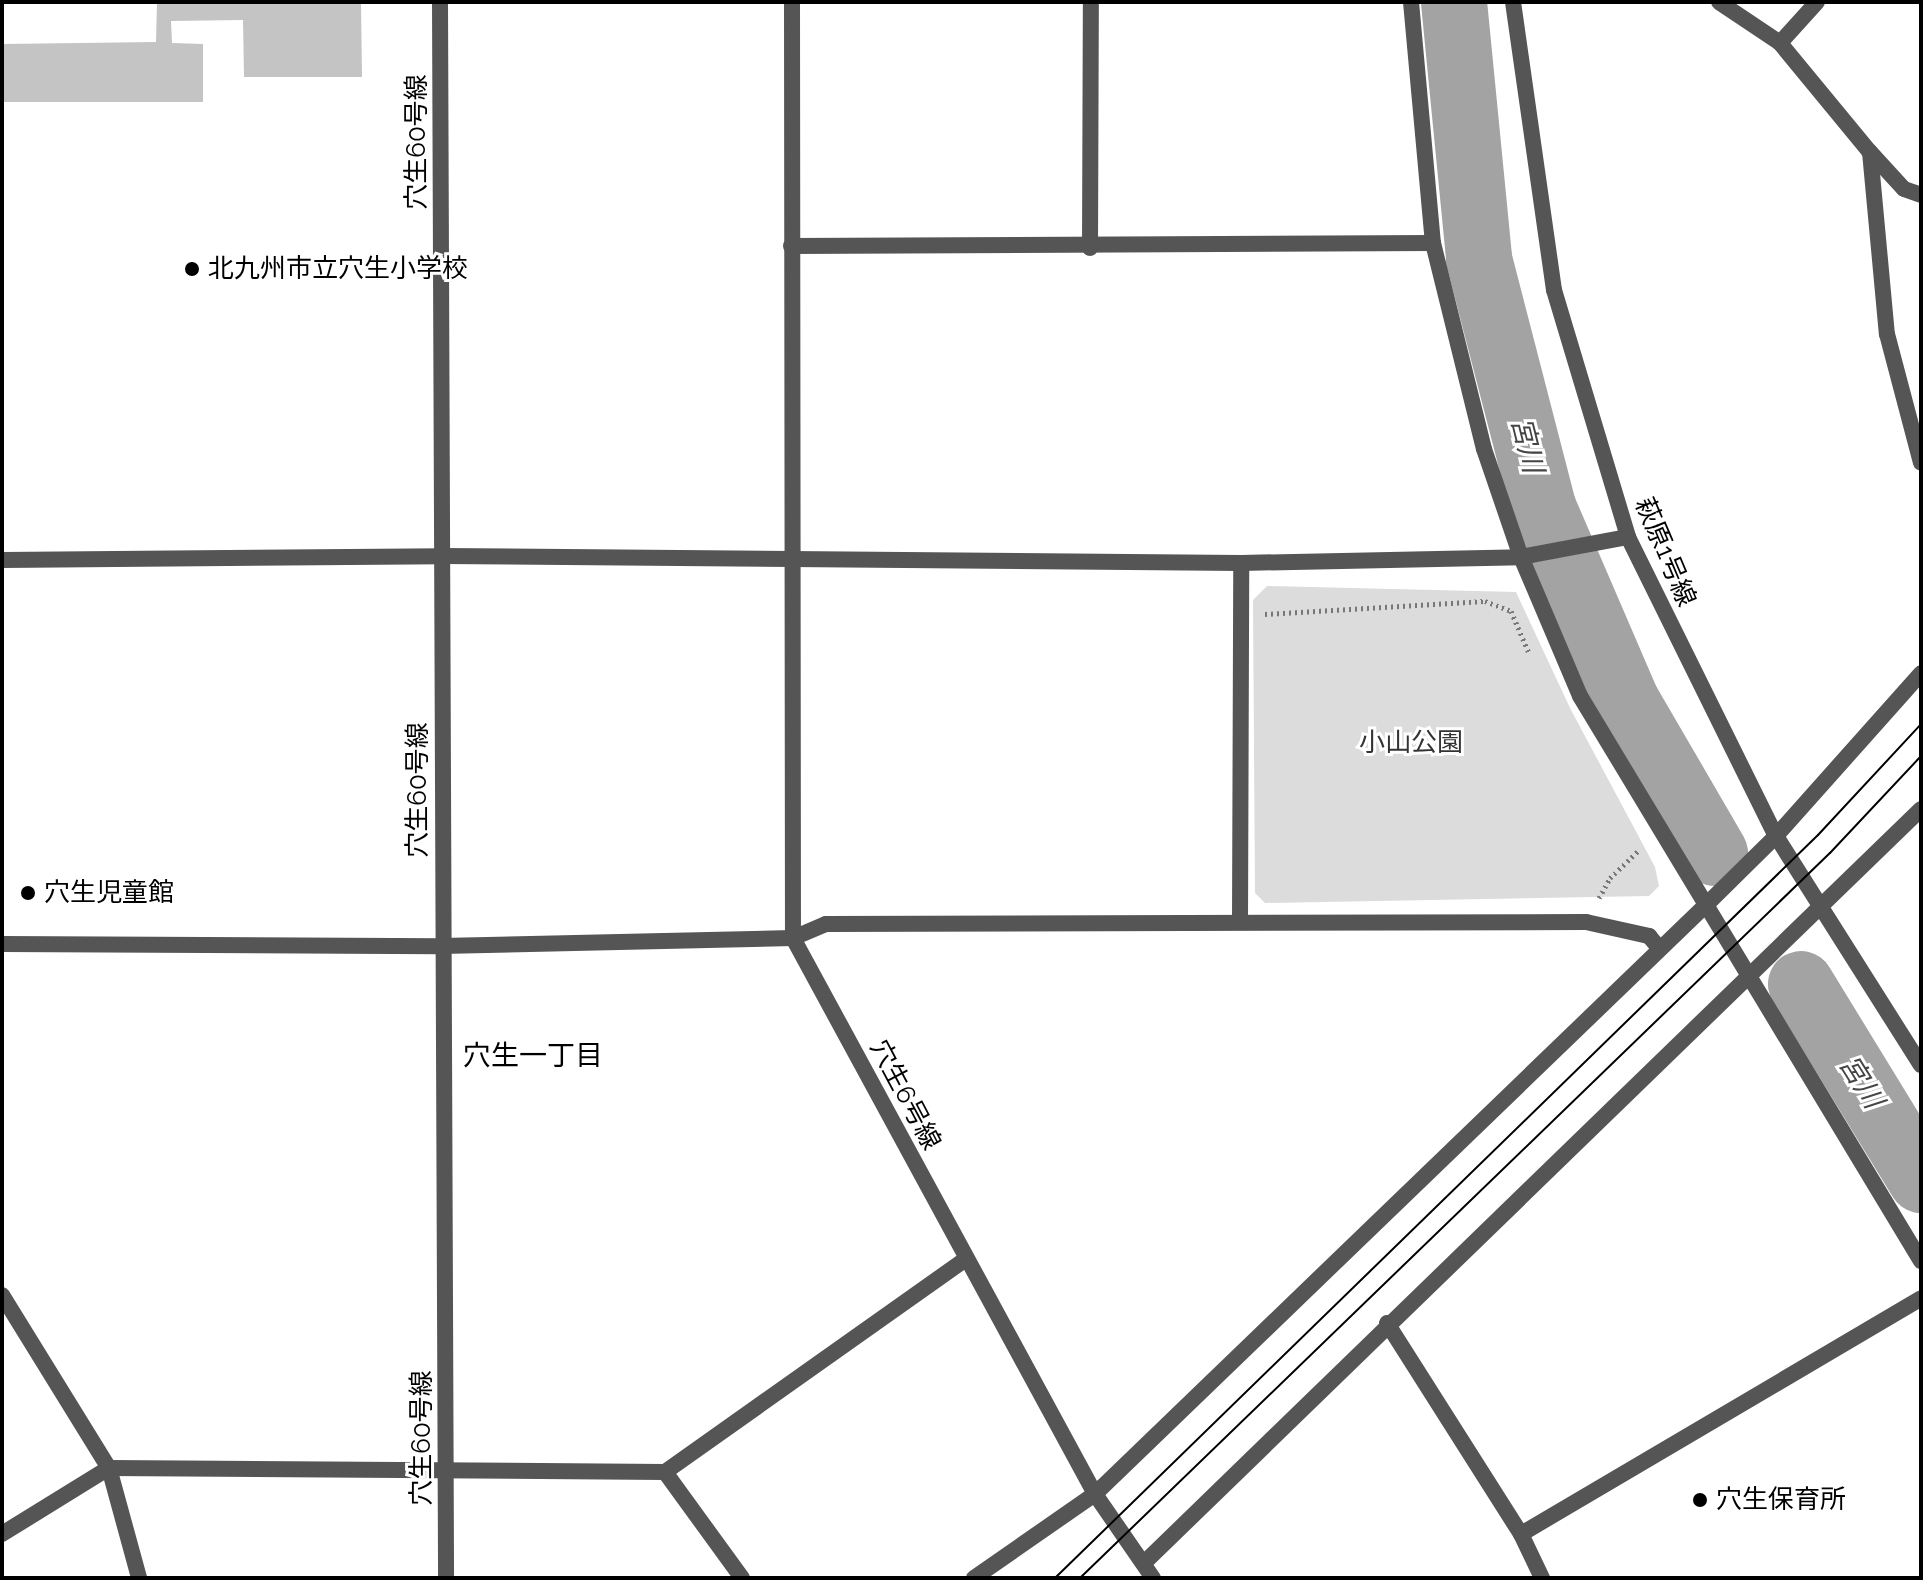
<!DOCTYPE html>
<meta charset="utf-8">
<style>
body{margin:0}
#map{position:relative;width:1923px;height:1580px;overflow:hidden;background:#fff;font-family:Raleway,"Noto Sans JP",sans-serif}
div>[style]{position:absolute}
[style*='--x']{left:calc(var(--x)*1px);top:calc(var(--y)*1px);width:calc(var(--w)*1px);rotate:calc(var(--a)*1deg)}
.green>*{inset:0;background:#dcdcdc}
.river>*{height:66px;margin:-33px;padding:0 33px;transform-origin:33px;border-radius:33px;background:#a3a3a3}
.building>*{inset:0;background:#c4c4c4}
.path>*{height:5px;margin-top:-2.5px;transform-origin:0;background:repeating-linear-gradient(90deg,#777 0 2px,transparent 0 6px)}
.minor>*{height:16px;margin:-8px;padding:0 8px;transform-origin:8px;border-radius:8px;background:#555}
.tertiary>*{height:16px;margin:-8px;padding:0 8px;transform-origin:8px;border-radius:8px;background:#555}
.tram>*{height:2px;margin:-1px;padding:0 1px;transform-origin:1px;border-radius:1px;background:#000}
.dots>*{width:22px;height:22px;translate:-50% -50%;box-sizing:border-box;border:4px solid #fff;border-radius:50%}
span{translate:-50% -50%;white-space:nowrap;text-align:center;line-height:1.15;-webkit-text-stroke:6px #fff;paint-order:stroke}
.street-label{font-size:26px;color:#000}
.poi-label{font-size:26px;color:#000}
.left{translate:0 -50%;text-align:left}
.park-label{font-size:26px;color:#333}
.water-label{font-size:28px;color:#444;font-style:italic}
.neighbourhood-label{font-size:28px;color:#000}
.frame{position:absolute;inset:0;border:4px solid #000;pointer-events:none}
</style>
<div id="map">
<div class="green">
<i style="clip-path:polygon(1267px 586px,1516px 592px,1570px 708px,1655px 867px,1659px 886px,1649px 896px,1265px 903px,1255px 893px,1253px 600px)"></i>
</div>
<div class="river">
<i style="--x:1454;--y:2;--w:258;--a:84.4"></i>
<i style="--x:1479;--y:259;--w:256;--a:75.5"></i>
<i style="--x:1543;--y:507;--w:210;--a:66.7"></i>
<i style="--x:1626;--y:700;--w:177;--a:59.8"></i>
<i style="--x:1801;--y:984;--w:230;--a:58.5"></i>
</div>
<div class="building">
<i style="clip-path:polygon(157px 2px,361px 2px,362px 77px,244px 77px,243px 20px,171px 21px,172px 43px,203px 44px,203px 102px,2px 102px,2px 44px,156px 42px)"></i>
</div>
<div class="path">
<i style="--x:1265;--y:614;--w:220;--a:-3.4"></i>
<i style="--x:1485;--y:601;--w:28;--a:21"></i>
<i style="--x:1511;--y:611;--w:46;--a:66.8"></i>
<i style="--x:1599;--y:898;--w:23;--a:-61"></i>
<i style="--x:1610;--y:878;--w:40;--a:-44"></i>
</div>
<div class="minor">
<i style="--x:792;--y:2;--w:936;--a:89.94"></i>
<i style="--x:793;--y:938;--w:36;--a:-23"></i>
<i style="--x:826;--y:924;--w:760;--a:-0.15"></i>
<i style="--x:1586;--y:922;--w:65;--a:12.5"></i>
<i style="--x:1649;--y:936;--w:16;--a:50"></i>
<i style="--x:1411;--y:2;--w:242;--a:84.8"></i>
<i style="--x:1433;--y:243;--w:212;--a:76.1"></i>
<i style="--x:1484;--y:449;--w:114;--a:71.1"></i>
<i style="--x:1521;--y:557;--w:151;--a:67"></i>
<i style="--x:1580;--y:696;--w:660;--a:58.89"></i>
<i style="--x:1719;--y:2;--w:73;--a:33.9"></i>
<i style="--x:1780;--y:43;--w:141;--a:50.5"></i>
<i style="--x:1870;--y:152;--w:50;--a:47.4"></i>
<i style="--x:1904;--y:189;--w:18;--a:19"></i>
<i style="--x:1780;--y:43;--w:55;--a:-47.9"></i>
<i style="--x:1870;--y:152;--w:183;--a:84.7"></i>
<i style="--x:1887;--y:334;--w:133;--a:75.2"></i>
<i style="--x:791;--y:246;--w:642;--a:-0.27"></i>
<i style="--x:1090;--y:248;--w:246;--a:-89.8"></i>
<i style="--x:2;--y:560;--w:441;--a:-0.5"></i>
<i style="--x:443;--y:556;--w:798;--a:0.5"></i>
<i style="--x:1241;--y:563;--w:280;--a:-1.2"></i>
<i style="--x:1521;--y:557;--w:109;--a:-10.6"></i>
<i style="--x:1704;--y:907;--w:101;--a:-44.6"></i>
<i style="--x:1776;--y:836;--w:218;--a:-48.3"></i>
<i style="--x:1240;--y:922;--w:359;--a:-89.8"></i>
<i style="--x:2;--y:1295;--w:203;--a:58.3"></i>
<i style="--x:109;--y:1468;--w:114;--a:74.7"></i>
<i style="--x:1387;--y:1323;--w:250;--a:57.6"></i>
<i style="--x:1521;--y:1534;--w:49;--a:64.5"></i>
<i style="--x:665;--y:1472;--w:131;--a:54"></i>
<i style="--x:2;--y:1534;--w:126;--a:-31.7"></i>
<i style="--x:109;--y:1468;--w:556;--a:0.41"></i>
<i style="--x:665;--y:1472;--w:369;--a:-35.3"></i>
<i style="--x:1521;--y:1534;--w:464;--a:-30.5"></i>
</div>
<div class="tertiary">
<i style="--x:440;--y:2;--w:1576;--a:89.78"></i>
<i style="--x:1513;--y:2;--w:291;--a:81.9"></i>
<i style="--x:1554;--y:290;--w:258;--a:73.3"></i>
<i style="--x:1628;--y:537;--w:334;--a:63.7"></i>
<i style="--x:1776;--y:836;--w:271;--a:57.7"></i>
<i style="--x:2;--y:944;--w:439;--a:0.3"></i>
<i style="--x:441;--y:946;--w:352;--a:-1.3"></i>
<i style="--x:793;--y:938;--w:633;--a:61.49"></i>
<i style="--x:1095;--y:1494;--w:102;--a:55.4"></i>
<i style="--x:1145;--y:1562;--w:1081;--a:-44.14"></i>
<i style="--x:974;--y:1578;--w:147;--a:-34.8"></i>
<i style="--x:1095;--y:1494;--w:846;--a:-43.95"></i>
</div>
<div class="tram">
<i style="--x:1055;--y:1578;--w:1065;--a:-44.24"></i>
<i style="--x:1818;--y:835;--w:151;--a:-47.1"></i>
<i style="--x:1080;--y:1578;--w:1043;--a:-44.03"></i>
<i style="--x:1830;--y:853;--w:133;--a:-46.8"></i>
</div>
<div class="dots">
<i style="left:192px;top:269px;background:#000"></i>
<i style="left:28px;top:893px;background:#000"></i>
<i style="left:1700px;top:1500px;background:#000"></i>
</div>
<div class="street-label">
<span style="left:417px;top:142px;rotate:-90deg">穴生60号線</span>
<span style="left:1665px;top:552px;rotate:67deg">萩原1号線</span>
<span style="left:418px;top:790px;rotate:-90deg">穴生60号線</span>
<span style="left:905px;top:1095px;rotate:62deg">穴生6号線</span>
<span style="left:422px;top:1438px;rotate:-90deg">穴生60号線</span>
</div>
<div class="poi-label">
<span class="left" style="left:208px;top:269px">北九州市立穴生小学校</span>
<span class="left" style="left:44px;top:893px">穴生児童館</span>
<span class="left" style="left:1716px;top:1500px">穴生保育所</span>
</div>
<div class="park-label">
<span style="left:1411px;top:743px">小山公園</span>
</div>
<div class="water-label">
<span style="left:1527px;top:445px;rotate:76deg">宮川</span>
<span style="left:1861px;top:1082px;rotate:58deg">宮川</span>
</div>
<div class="neighbourhood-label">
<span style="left:533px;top:1056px">穴生一丁目</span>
</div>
<div class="frame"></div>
</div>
